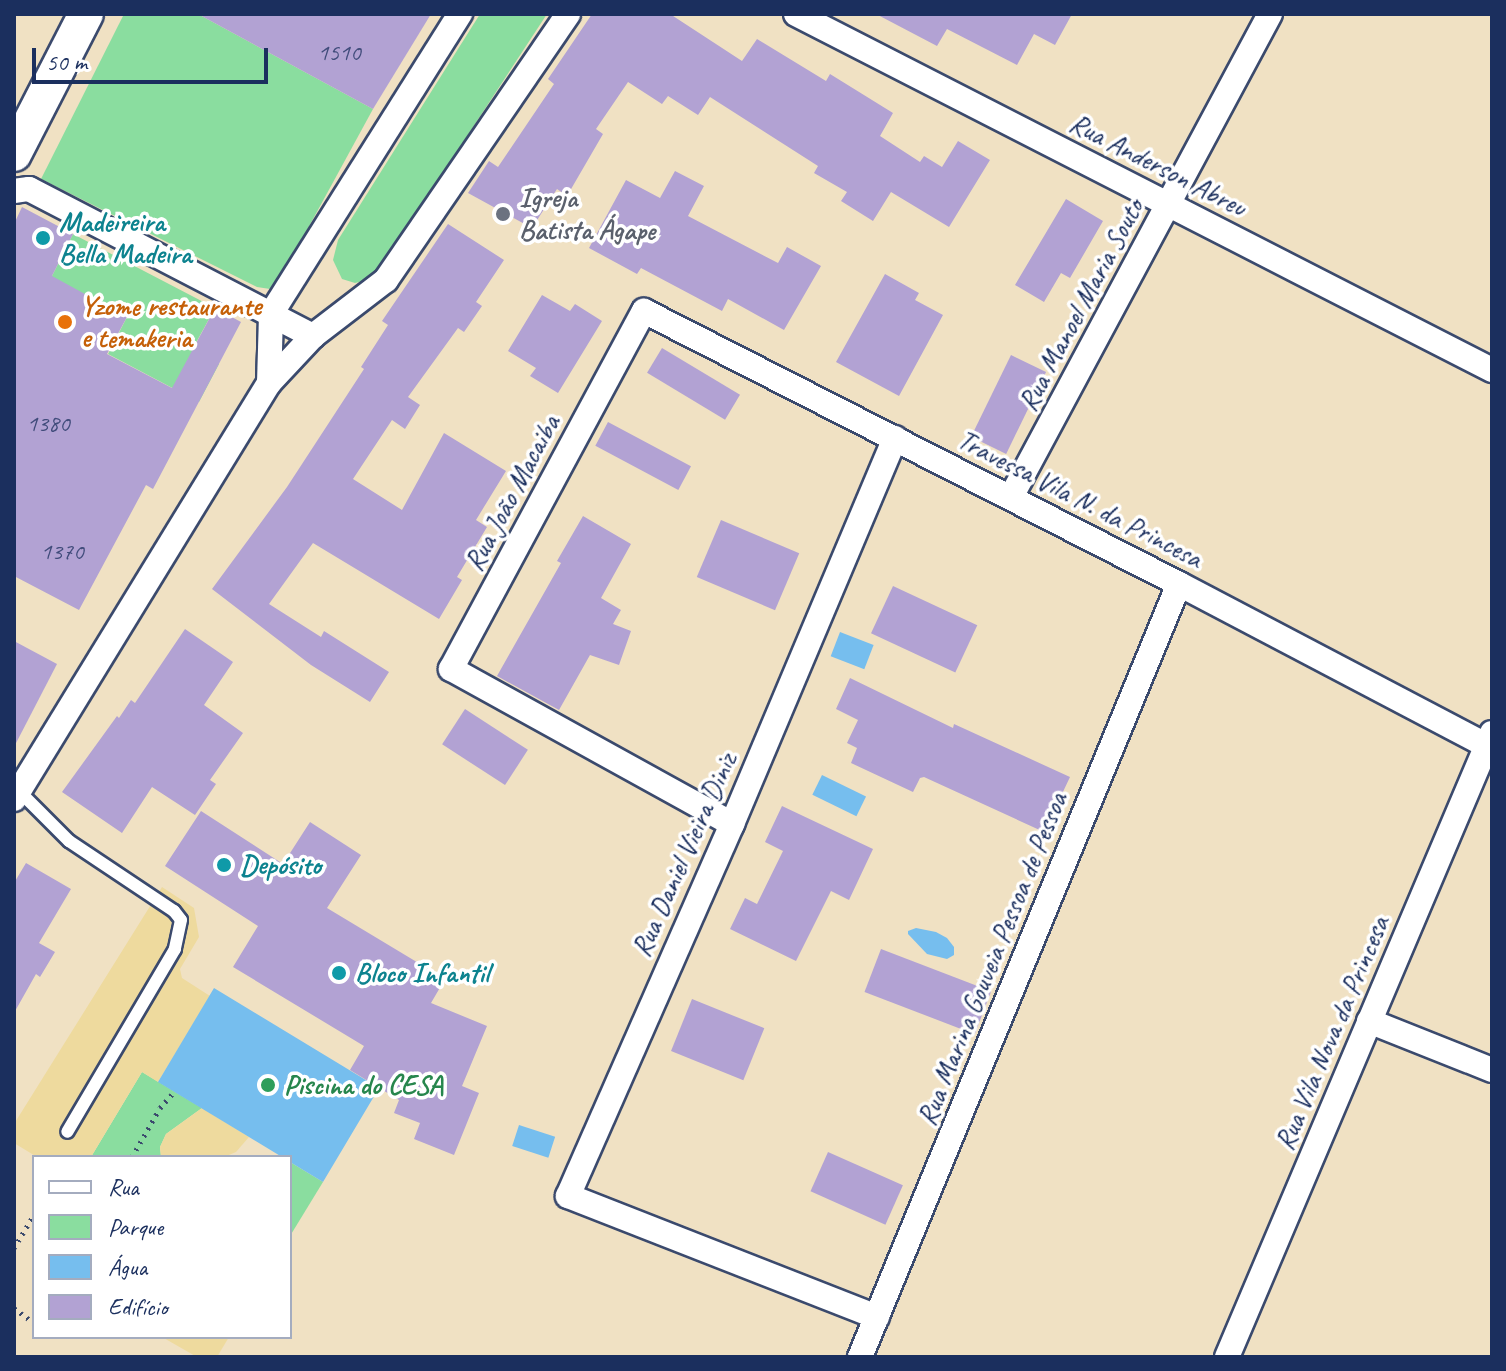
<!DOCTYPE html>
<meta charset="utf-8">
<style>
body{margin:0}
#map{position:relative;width:1506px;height:1371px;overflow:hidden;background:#f0e1c3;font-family:Caveat,sans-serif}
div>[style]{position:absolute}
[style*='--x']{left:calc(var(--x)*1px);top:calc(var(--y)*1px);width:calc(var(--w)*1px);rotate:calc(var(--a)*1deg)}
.green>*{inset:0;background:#8add9f}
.sand>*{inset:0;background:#eeda9e}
.water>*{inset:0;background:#76beee;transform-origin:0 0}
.building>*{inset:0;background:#b2a2d3;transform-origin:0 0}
.path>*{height:5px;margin-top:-2.5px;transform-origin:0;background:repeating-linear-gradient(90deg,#3b4a6d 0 2px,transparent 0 8px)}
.roads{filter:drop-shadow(2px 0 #3b4a6d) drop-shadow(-2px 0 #3b4a6d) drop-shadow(0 2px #3b4a6d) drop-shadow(0 -2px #3b4a6d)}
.service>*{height:12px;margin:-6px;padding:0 6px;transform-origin:6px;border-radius:6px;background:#fff}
.minor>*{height:24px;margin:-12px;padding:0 12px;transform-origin:12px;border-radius:12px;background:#fff}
.secondary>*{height:34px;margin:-17px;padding:0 17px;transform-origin:17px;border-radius:17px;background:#fff}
.dots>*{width:22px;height:22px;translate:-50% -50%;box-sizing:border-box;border:4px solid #fff;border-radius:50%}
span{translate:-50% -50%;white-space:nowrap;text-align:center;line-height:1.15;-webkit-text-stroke:7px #fff;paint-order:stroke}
.number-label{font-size:24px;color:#414c7b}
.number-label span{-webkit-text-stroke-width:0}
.street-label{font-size:28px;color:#1b2f5e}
.worship-label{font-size:28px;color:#5b616d;font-weight:700}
.left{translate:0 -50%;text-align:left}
.culture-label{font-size:28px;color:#0d838f;font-weight:700}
.food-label{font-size:28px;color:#c56008;font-weight:700}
.leisure-label{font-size:28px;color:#27864d;font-weight:700}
.frame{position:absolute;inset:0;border:16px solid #1b2f5e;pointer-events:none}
.legend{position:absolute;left:32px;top:1155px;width:260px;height:184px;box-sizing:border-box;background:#fff;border:2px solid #a4acbf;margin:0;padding:10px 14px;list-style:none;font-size:24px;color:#1b2f5e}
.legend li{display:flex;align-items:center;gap:16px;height:40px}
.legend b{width:40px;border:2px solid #a4acbf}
.scale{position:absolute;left:32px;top:48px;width:236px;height:36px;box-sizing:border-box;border:4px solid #1b2f5e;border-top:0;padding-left:10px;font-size:24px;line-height:28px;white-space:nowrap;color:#1b2f5e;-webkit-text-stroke:6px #fff;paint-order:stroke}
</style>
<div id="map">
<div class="green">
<i style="clip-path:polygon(124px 14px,198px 14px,373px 109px,277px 285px,270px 289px,257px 287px,41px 179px)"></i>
<i style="clip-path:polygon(480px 14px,547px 14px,386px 260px,371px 279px,355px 283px,342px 279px,333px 260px,338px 240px)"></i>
<i style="clip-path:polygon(73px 234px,215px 308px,192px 350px,219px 364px,199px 402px,108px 354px,127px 317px,51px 278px)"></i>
<i style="clip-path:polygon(142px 1072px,202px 1108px,166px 1134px,160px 1147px,161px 1157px,91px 1157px)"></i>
<i style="clip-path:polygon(290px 1162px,323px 1182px,290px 1236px)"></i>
</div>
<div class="sand">
<i style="clip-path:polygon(162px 887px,194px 908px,199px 937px,180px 969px,182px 978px,210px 996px,158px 1082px,142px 1072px,91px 1157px,37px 1157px,14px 1143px,14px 1124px)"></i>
<i style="clip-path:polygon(202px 1108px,249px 1137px,236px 1152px,224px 1157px,161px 1157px,160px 1147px,166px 1134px)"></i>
<i style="clip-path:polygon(162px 1337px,229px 1337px,217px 1357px,197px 1357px)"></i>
</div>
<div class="water">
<i style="left:840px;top:632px;width:36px;height:26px;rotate:21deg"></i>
<i style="left:822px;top:775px;width:49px;height:22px;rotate:26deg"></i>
<i style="clip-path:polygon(916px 928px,936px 932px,947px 938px,954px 947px,954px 955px,947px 959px,927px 954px,908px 934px,908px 931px)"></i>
<i style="clip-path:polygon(214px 988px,379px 1088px,323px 1182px,290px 1162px,290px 1157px,282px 1157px,158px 1082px)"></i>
<i style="left:519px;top:1125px;width:38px;height:22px;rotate:18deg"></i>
</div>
<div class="building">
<i style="clip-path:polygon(198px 14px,431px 14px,373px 109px)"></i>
<i style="clip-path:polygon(592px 14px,670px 14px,742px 61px,757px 39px,826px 81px,830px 74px,893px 113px,880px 136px,920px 162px,924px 156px,942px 167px,958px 141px,990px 160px,949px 227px,891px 192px,873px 221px,841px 201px,847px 192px,814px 173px,818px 166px,710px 97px,698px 115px,668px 96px,662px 104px,628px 82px,596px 129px,603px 134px,567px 196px,557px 189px,532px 228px,468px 193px,489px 161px,498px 167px,554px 84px,548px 79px)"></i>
<i style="clip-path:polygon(876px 14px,1072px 14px,1055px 45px,1034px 34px,1017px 65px,947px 29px,937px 46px)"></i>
<i style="clip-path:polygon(675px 171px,704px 186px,688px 216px,778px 263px,787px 247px,821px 266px,784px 330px,728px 299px,722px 311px,641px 268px,637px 274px,589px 248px,626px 180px,660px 198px)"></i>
<i style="clip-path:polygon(1066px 199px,1103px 221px,1070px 278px,1061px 273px,1044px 302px,1015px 285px)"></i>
<i style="clip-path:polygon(22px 207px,73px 234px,52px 276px,127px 317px,107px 354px,172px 388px,215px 308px,241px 322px,153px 489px,146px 485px,79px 610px,14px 576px,14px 224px)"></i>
<i style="clip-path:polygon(448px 224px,504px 260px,476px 302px,482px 306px,464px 332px,458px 328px,408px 397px,420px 405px,405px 429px,392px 420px,353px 479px,402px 510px,444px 433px,506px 471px,476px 520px,487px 527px,457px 577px,462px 580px,439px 619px,313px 543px,269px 604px,321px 637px,324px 631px,389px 672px,370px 702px,311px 665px,212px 589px,287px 487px,364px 369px,361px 367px,388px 325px,382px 321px)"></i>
<i style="clip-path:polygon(885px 274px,919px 293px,915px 300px,943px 315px,899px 396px,836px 362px)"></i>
<i style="clip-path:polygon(542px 295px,570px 311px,575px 304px,602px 321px,558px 393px,530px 376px,536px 368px,508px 351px)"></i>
<i style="left:662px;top:348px;width:91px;height:29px;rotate:31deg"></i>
<i style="left:1011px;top:355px;width:39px;height:91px;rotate:26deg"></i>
<i style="left:608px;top:422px;width:94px;height:27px;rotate:28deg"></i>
<i style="clip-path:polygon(583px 516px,631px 544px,601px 598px,621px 610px,613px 624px,631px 631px,619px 665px,590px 655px,559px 710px,497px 676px,561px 563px,557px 561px)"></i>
<i style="left:721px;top:520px;width:85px;height:62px;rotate:23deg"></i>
<i style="left:893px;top:586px;width:93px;height:52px;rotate:25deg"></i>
<i style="clip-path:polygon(185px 629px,233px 662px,204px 705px,243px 733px,210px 780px,216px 784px,195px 815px,152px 787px,122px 833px,62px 792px,117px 716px,119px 718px,131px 700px,135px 703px)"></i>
<i style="clip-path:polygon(14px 641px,57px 664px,14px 747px)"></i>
<i style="clip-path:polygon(850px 678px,953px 728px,954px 724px,1070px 777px,1044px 832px,924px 777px,920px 778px,913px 792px,851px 763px,857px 748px,847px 743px,858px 720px,836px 709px)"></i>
<i style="left:465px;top:709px;width:75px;height:42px;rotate:33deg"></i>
<i style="clip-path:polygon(782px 806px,873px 849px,849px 900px,831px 891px,796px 961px,730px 929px,745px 898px,757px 904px,783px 851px,765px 842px)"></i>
<i style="clip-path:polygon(201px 811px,283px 864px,310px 822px,361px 855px,327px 908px,445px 979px,431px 1003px,487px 1026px,462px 1086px,479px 1093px,454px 1155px,414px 1139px,420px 1123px,394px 1113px,399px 1100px,350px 1070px,364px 1046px,233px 967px,258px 926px,165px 866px)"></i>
<i style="clip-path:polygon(26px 863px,71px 889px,39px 943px,55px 952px,40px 977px,36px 974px,14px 1013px,14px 883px)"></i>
<i style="left:881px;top:949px;width:118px;height:46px;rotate:21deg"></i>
<i style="left:692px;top:999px;width:78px;height:56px;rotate:22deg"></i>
<i style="left:828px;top:1152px;width:82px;height:43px;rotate:24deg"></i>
</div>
<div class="path">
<i style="--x:132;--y:1157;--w:56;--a:-60.3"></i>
<i style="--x:160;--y:1108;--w:21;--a:-49"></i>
<i style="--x:14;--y:1248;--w:39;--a:-59"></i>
<i style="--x:14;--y:1308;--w:25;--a:37"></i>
</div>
<div class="roads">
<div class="service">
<i style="--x:19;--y:791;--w:71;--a:45"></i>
<i style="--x:69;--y:841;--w:126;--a:33.7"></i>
<i style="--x:174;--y:911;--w:11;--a:52"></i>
<i style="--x:181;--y:920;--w:30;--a:102"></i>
<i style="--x:175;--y:949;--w:212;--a:120.5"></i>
</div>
<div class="minor">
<i style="--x:796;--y:14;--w:782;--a:27.09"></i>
<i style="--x:14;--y:191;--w:15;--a:-8"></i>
<i style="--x:29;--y:189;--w:320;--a:27.4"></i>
<i style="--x:269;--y:383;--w:69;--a:-88.3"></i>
<i style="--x:271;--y:314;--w:355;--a:-57.8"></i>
<i style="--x:1011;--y:497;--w:548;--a:-61.8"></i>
<i style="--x:14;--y:799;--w:488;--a:-58.5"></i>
<i style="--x:269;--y:383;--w:64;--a:-46.9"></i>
<i style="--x:313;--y:336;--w:92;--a:-37.5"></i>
<i style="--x:386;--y:280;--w:322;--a:-55.6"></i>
<i style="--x:732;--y:824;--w:321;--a:-151.1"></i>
<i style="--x:451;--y:669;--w:407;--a:-61.7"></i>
<i style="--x:644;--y:311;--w:601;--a:27.03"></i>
<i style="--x:1179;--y:584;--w:348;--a:27.7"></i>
<i style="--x:1369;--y:1021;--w:132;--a:21.7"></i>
<i style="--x:877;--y:1317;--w:332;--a:-158.6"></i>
<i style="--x:568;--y:1196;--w:407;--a:-66.2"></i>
<i style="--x:732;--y:824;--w:419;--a:-67.1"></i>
<i style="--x:860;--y:1357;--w:836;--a:-67.58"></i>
<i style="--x:1227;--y:1357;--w:678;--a:-66.99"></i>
</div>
<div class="secondary">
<i style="--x:14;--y:154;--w:157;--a:-62.8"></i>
</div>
</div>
<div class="dots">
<i style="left:503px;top:214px;background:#6b7280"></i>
<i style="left:43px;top:238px;background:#0f9aa8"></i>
<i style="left:65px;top:322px;background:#e8710a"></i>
<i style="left:224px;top:865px;background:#0f9aa8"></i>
<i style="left:339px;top:973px;background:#0f9aa8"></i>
<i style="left:268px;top:1085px;background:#2e9e5b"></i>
</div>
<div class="number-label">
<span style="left:339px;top:53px">1510</span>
<span style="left:48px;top:424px">1380</span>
<span style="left:62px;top:552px">1370</span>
</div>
<div class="street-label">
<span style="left:1158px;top:165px;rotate:27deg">Rua Anderson Abreu</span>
<span style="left:1081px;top:305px;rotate:-62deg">Rua Manoel Maria Souto</span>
<span style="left:512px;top:493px;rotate:-62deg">Rua João Macaiba</span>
<span style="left:1080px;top:499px;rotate:27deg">Travessa Vila N. da Princesa</span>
<span style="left:684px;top:855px;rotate:-66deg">Rua Daniel Vieira Diniz</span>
<span style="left:992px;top:959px;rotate:-68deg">Rua Marina Gouveia Pessoa de Pessoa</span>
<span style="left:1332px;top:1033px;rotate:-67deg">Rua Vila Nova da Princesa</span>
</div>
<div class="worship-label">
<span class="left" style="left:519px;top:214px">Igreja<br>Batista Ágape</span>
</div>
<div class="culture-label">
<span class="left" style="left:59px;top:238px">Madeireira<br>Bella Madeira</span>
<span class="left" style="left:240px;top:865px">Depósito</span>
<span class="left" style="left:355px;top:973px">Bloco Infantil</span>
</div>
<div class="food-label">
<span class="left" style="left:81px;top:322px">Yzome restaurante<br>e temakeria</span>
</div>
<div class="leisure-label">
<span class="left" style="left:284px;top:1085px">Piscina do CESA</span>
</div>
<div class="frame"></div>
<ul class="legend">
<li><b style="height:10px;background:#fff"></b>Rua</li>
<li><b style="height:22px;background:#8add9f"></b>Parque</li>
<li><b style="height:22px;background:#76beee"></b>Água</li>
<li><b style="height:22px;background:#b2a2d3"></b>Edifício</li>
</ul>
<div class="scale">50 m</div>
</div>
